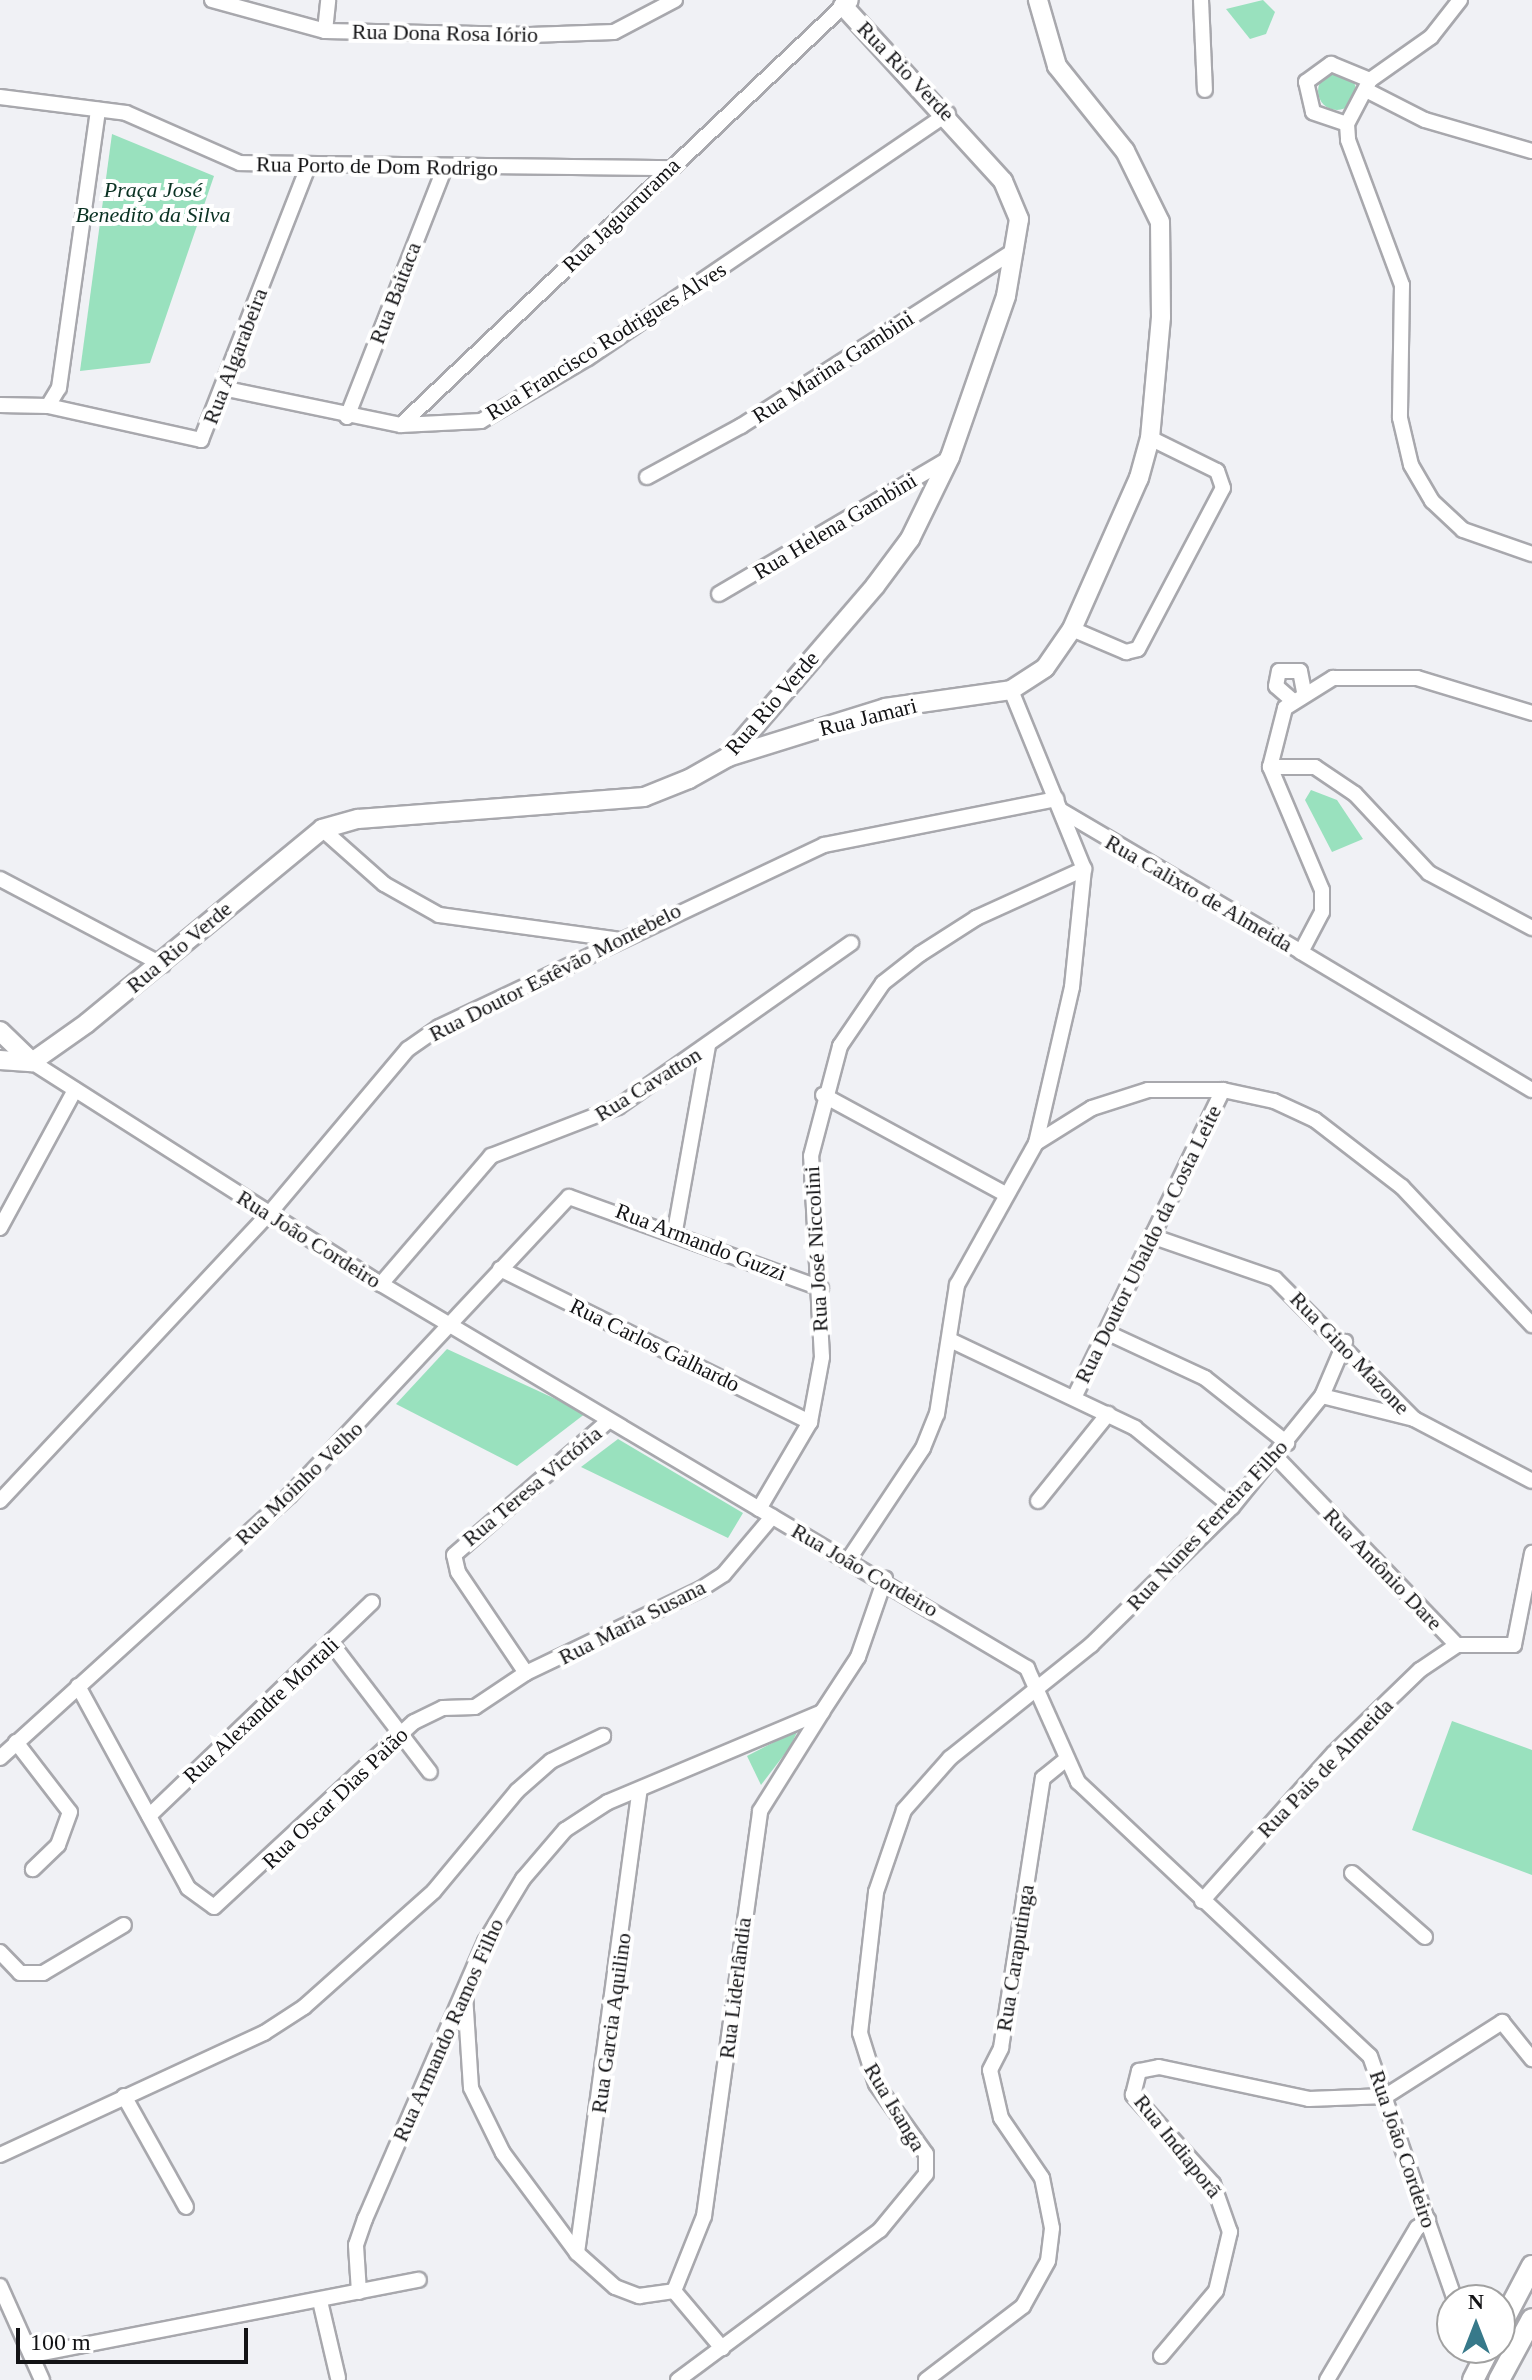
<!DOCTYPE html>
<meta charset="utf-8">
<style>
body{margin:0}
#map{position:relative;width:1532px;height:2380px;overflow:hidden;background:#f0f1f5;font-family:"Times New Roman",serif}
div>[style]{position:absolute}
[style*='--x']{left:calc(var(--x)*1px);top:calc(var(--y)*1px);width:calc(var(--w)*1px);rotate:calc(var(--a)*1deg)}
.green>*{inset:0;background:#99e1be}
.round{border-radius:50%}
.roads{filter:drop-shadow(2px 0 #a8a8ad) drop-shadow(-2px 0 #a8a8ad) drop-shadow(0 2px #a8a8ad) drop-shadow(0 -2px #a8a8ad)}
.minor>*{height:14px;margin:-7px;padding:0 7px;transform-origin:7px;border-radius:7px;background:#fff}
.tertiary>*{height:18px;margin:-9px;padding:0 9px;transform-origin:9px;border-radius:9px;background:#fff}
.secondary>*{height:20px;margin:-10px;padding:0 10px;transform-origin:10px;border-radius:10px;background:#fff}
span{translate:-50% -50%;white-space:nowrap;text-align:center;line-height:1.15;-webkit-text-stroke:8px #fff;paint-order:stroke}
.street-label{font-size:22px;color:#131315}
.park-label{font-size:22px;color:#0a3223;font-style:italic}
.north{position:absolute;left:1436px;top:2284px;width:80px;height:80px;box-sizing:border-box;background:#fff;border:2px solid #a1a1a1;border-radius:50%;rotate:0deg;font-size:22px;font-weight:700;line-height:32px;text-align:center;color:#131315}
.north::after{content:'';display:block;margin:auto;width:28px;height:36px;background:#37798a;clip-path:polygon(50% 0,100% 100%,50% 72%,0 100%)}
.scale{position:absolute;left:16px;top:2328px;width:232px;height:36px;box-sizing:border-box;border:4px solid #131315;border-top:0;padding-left:10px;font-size:24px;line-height:28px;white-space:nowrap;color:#131315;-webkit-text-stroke:6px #fff;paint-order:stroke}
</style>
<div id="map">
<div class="green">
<i style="clip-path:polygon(1263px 0,1275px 12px,1266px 34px,1250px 39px,1226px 9px)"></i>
<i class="round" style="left:1318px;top:72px;width:38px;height:38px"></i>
<i style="clip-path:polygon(112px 134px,214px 176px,150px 363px,80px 371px)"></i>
<i style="clip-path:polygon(1311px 790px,1337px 800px,1363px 839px,1332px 852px,1305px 800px)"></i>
<i style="clip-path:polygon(447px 1349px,586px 1413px,517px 1466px,396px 1404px)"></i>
<i style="clip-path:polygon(618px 1439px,743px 1513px,728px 1538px,581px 1467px)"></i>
<i style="clip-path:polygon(1452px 1721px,1532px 1750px,1532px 1875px,1412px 1830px)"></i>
<i style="clip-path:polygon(798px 1730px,790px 1747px,761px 1785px,747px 1756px)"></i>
</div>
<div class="roads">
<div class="minor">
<i style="--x:212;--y:0;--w:117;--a:15.3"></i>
<i style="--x:325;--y:31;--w:205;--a:1.1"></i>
<i style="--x:530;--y:35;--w:84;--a:-2"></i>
<i style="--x:614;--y:32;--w:69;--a:-27.7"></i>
<i style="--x:1201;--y:0;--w:90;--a:87.5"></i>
<i style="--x:1460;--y:0;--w:47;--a:128.1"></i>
<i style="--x:1431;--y:37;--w:75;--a:144.8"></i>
<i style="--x:1370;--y:80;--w:50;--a:117.6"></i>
<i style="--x:1347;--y:124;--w:16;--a:86"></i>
<i style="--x:1348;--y:140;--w:155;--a:69.6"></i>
<i style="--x:1402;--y:285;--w:133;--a:90.9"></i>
<i style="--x:1400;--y:418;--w:48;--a:76.8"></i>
<i style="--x:1411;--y:465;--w:42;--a:59.7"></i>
<i style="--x:1432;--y:501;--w:42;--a:43.1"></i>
<i style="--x:1463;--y:530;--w:73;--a:19.2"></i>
<i style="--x:325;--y:31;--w:31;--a:-84"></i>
<i style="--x:1366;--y:90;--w:66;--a:27"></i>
<i style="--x:1425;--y:120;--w:111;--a:16.2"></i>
<i style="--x:0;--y:97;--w:127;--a:7.2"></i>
<i style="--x:126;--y:113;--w:124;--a:23.7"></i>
<i style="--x:240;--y:163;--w:431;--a:0.7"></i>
<i style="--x:1347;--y:124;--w:36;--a:-161"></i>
<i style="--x:1313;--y:112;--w:31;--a:-103"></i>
<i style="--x:1306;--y:82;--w:31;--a:-36"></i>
<i style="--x:1331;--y:64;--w:42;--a:22.3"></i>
<i style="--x:222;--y:388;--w:183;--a:11.7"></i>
<i style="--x:401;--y:425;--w:80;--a:-2.9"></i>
<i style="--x:481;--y:421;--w:124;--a:-30.5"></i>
<i style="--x:588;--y:358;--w:435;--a:-34.2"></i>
<i style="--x:0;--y:405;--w:48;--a:1.2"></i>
<i style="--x:48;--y:406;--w:157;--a:12.5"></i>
<i style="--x:201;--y:440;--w:291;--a:-68.6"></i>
<i style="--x:48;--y:406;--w:21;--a:-59"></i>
<i style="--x:59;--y:388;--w:281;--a:-82"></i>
<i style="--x:347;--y:417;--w:266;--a:-68.6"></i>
<i style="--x:401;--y:425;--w:609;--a:-43.47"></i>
<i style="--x:647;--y:477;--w:107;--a:-28.5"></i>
<i style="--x:741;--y:426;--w:326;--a:-32.7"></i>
<i style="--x:719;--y:594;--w:268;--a:-30.5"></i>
<i style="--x:1072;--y:629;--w:59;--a:23.1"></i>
<i style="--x:1126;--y:652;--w:12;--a:-14"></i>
<i style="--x:1138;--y:649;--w:182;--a:-62.2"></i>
<i style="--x:1223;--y:488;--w:18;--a:-109"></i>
<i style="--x:1217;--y:471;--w:75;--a:-153.8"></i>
<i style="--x:1292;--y:700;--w:21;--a:-139"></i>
<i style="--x:1276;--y:686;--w:15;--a:-79"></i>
<i style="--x:1279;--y:671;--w:21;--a:0"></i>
<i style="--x:1300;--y:671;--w:20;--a:79"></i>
<i style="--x:1270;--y:767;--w:61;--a:-75.7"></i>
<i style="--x:1285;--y:708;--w:57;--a:-32"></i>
<i style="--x:1333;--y:678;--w:84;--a:0"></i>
<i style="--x:1417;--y:678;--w:120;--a:16.9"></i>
<i style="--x:1062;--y:811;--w:277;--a:30.5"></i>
<i style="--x:1301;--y:952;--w:45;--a:-62.3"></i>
<i style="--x:1322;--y:912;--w:22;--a:-90"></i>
<i style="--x:1322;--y:890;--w:134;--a:-112.9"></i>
<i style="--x:1270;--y:767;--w:45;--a:0"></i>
<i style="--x:1315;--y:767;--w:48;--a:34"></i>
<i style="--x:1355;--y:794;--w:108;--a:46.9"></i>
<i style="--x:1429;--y:873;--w:117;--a:28.1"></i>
<i style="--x:322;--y:829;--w:83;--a:41.6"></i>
<i style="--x:384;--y:884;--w:63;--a:29.4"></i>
<i style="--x:439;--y:915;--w:178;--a:7.8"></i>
<i style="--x:0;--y:879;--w:184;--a:27.8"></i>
<i style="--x:1301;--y:952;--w:269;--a:30.9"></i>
<i style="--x:32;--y:1062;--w:414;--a:32.5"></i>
<i style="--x:381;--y:1284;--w:752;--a:30.73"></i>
<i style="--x:1027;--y:1668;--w:125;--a:65.9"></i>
<i style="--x:1078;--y:1782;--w:400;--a:43.2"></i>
<i style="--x:1370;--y:2056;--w:258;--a:70.8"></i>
<i style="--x:823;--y:1095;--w:209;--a:28.5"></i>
<i style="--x:1036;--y:1143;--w:66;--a:-32"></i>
<i style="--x:1092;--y:1108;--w:59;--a:-17.8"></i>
<i style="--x:1148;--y:1090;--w:75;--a:0"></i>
<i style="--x:1223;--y:1090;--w:52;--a:12.2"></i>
<i style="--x:1274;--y:1101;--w:45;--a:24.9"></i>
<i style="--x:1315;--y:1120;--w:110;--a:37.6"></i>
<i style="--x:1402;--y:1187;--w:190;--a:46.7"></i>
<i style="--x:0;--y:1228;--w:157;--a:-61.5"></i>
<i style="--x:675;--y:1231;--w:188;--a:-79.9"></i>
<i style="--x:1151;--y:1236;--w:131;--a:19.1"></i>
<i style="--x:1275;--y:1279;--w:197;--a:45.2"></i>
<i style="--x:500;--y:1269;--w:346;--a:26.3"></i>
<i style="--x:381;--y:1284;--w:169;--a:-49.3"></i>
<i style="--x:491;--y:1156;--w:136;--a:-21.1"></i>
<i style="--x:618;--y:1107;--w:285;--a:-35.1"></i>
<i style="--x:1106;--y:1332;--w:109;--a:24.9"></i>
<i style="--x:1205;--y:1378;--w:105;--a:38.4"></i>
<i style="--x:950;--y:1340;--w:205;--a:25.4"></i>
<i style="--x:1135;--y:1428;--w:125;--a:39.2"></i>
<i style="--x:1322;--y:1396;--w:95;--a:14"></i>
<i style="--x:1414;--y:1419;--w:133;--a:27.7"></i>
<i style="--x:1074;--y:1398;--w:342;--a:-64.2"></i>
<i style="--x:1275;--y:1456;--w:262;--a:46.1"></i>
<i style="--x:1457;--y:1645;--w:57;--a:0"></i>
<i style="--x:1514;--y:1645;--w:94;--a:-78.9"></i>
<i style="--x:0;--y:1501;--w:392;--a:-46.9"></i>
<i style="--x:268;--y:1215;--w:217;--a:-49.9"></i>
<i style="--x:408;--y:1049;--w:38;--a:-35"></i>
<i style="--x:439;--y:1027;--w:426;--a:-25.3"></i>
<i style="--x:824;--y:845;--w:237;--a:-11.2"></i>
<i style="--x:1038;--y:1501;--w:112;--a:-51.2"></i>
<i style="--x:759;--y:1509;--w:101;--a:-59.6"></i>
<i style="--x:810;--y:1422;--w:66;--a:-79.5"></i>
<i style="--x:822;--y:1357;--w:201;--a:-93.1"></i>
<i style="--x:811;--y:1156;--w:114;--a:-75.2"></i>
<i style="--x:840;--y:1046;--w:76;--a:-55.7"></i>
<i style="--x:883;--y:983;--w:47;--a:-38.1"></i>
<i style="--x:920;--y:954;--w:67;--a:-32.7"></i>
<i style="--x:976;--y:918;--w:119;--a:-24.4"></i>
<i style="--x:849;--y:1559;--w:133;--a:-56.3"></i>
<i style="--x:923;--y:1448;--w:37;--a:-68"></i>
<i style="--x:937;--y:1414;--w:131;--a:-81.2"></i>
<i style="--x:957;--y:1285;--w:162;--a:-60.9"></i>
<i style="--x:1036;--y:1143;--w:160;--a:-77"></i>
<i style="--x:1072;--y:987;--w:119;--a:-84.2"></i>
<i style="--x:1084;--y:869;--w:193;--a:-112.2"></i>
<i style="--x:332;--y:1644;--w:161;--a:52.6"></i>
<i style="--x:526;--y:1673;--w:122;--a:-124"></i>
<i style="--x:458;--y:1572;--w:17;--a:-103"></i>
<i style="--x:454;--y:1555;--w:204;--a:-41"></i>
<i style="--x:78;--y:1686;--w:230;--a:61.4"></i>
<i style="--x:188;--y:1888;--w:32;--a:36"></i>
<i style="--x:214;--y:1907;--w:272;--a:-42.8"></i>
<i style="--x:414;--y:1722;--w:32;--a:-26"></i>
<i style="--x:443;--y:1708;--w:32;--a:-2"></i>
<i style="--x:475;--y:1707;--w:61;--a:-33.7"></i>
<i style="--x:526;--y:1673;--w:194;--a:-25.6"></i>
<i style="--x:701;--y:1589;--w:27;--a:-33"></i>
<i style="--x:724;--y:1574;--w:75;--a:-49.9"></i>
<i style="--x:16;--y:1742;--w:88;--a:52.4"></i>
<i style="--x:70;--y:1812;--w:35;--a:110"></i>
<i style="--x:58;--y:1845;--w:35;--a:136"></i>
<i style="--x:0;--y:1758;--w:391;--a:-42.2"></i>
<i style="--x:290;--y:1495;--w:408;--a:-46.9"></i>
<i style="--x:569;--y:1197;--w:268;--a:19.9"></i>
<i style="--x:149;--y:1816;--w:309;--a:-43.8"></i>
<i style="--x:1352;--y:1873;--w:97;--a:41.2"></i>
<i style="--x:1202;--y:1901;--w:198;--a:-48.3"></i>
<i style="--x:1334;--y:1753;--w:120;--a:-44"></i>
<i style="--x:1420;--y:1670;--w:45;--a:-34"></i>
<i style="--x:0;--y:1952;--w:29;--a:46"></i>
<i style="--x:20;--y:1973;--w:23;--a:0"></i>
<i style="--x:43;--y:1973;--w:94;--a:-30.7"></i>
<i style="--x:465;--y:1995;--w:93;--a:86.3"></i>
<i style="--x:471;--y:2088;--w:72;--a:63.8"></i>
<i style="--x:503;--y:2153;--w:124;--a:53.5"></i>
<i style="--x:577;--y:2253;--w:51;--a:41.8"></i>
<i style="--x:615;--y:2287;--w:26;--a:21"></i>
<i style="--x:639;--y:2296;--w:35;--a:-8"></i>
<i style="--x:674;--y:2291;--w:81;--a:-68.2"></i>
<i style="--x:704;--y:2216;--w:409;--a:-82.1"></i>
<i style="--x:760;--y:1811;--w:117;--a:-57.9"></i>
<i style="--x:124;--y:2096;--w:127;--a:60.8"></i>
<i style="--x:0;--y:2155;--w:291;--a:-24.8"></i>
<i style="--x:264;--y:2033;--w:48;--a:-33"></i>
<i style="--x:304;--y:2007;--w:174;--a:-41.7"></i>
<i style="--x:434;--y:1891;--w:130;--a:-50.3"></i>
<i style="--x:517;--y:1791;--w:45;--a:-41.4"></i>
<i style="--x:551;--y:1761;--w:58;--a:-25.7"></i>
<i style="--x:577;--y:2253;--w:465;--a:-82.3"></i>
<i style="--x:0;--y:2286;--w:103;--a:65.9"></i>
<i style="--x:674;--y:2291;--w:75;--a:49.9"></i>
<i style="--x:359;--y:2292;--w:47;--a:-93.7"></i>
<i style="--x:356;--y:2245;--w:28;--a:-71"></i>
<i style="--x:365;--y:2219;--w:302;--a:-66.6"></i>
<i style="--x:485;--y:1942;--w:74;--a:-58.9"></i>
<i style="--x:523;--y:1879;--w:65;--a:-49.4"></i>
<i style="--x:565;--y:1830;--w:51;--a:-33.1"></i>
<i style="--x:608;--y:1802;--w:232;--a:-22.8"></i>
<i style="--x:822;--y:1712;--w:66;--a:-56.8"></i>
<i style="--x:858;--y:1657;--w:83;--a:-70.9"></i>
<i style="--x:320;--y:2301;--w:79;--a:76.8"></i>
<i style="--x:32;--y:2355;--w:394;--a:-11"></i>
<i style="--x:1161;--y:2356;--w:85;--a:-49.8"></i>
<i style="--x:1216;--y:2291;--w:61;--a:-76.7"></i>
<i style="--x:1230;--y:2232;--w:51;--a:-109.5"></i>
<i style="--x:1213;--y:2184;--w:120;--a:-132"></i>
<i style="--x:1133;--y:2095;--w:25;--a:-76"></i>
<i style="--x:1139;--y:2071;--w:20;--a:-11"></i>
<i style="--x:1159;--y:2067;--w:153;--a:12"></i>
<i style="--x:1309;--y:2099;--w:77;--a:-2.2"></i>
<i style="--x:1386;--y:2096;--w:138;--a:-32.5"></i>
<i style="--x:1502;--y:2022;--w:48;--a:51"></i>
<i style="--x:678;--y:2380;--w:252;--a:-36.6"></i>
<i style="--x:880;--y:2230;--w:72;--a:-50.6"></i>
<i style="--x:926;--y:2174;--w:20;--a:-90"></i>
<i style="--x:926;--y:2154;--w:86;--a:-125.5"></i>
<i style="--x:876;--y:2084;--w:53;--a:-107.4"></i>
<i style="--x:860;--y:2033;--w:142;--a:-83.5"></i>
<i style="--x:876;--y:1892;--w:87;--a:-71.1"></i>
<i style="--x:904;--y:1810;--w:69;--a:-48.5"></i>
<i style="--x:950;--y:1758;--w:181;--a:-38.7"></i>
<i style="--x:1091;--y:1645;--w:197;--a:-44.4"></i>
<i style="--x:1232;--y:1507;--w:143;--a:-51"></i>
<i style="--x:1322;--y:1396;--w:59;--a:-66.9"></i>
<i style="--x:926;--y:2380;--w:122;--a:-37.3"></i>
<i style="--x:1023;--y:2306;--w:51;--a:-60.9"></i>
<i style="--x:1048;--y:2261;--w:33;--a:-83"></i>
<i style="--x:1052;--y:2228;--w:51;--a:-101.3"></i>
<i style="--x:1042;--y:2178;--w:73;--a:-124.3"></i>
<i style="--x:1001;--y:2118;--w:49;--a:-102.9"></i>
<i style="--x:990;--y:2070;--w:25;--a:-63"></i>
<i style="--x:1001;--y:2048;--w:273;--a:-81.2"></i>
<i style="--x:1043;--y:1778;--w:26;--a:-39"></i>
<i style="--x:1327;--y:2380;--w:177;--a:-59.4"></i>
<i style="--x:1417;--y:2228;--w:14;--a:-36"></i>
</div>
<div class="tertiary">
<i style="--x:728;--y:757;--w:164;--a:-17.3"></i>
<i style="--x:885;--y:708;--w:127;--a:-8.1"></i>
<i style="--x:1011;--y:690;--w:40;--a:-32.9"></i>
<i style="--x:1045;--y:668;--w:47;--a:-55.3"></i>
<i style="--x:1072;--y:629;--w:165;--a:-66.1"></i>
<i style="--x:1139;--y:478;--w:41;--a:-74.6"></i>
<i style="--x:1150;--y:438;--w:121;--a:-84.8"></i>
<i style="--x:1161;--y:317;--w:95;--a:-90.6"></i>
<i style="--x:1160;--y:222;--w:79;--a:-116.2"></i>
<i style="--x:1125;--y:151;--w:109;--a:-128.7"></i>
<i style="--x:1057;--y:66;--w:69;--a:-106.1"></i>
<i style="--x:0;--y:1031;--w:45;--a:44.1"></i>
<i style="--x:0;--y:1060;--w:32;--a:4"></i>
<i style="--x:32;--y:1062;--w:67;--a:-35.3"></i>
<i style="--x:87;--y:1023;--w:305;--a:-39.5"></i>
<i style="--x:322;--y:829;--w:37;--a:-16"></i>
<i style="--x:358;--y:819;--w:287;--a:-4.4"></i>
<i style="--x:644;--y:797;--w:48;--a:-21.8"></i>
<i style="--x:689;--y:779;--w:45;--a:-29.4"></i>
<i style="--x:728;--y:757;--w:225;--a:-49.3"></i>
<i style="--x:875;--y:586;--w:59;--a:-53.3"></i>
<i style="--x:910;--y:539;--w:91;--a:-64"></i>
<i style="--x:950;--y:457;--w:170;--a:-70.8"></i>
<i style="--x:1006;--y:296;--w:78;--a:-80.4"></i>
<i style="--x:1019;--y:219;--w:41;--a:-112.8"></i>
<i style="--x:1003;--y:181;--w:237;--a:-132.4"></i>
<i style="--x:843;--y:6;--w:8;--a:-45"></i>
</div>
<div class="secondary">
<i style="--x:1500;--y:2327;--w:69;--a:-62.3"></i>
<i style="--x:1473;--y:2380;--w:36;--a:-63"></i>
<i style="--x:1499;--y:2380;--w:69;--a:-61.6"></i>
</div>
</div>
<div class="street-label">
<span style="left:445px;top:33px;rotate:1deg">Rua Dona Rosa Iório</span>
<span style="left:906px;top:71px;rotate:46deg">Rua Rio Verde</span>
<span style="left:377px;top:166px;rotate:1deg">Rua Porto de Dom Rodrigo</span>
<span style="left:621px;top:215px;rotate:-44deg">Rua Jaguarurama</span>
<span style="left:395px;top:293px;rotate:-69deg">Rua Baitaca</span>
<span style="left:606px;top:341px;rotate:-32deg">Rua Francisco Rodrigues Alves</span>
<span style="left:235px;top:356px;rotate:-69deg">Rua Algarabeira</span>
<span style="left:833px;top:367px;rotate:-33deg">Rua Marina Gambini</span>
<span style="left:835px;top:526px;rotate:-31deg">Rua Helena Gambini</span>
<span style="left:772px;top:703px;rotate:-49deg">Rua Rio Verde</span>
<span style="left:868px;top:717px;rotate:-14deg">Rua Jamari</span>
<span style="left:1199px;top:893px;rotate:30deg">Rua Calixto de Almeida</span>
<span style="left:179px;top:947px;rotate:-40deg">Rua Rio Verde</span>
<span style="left:555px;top:972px;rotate:-27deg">Rua Doutor Estêvão Montebelo</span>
<span style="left:648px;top:1084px;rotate:-32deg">Rua Cavatton</span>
<span style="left:309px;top:1239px;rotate:32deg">Rua João Cordeiro</span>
<span style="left:701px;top:1242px;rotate:21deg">Rua Armando Guzzi</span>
<span style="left:1148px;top:1244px;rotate:-64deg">Rua Doutor Ubaldo da Costa Leite</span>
<span style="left:816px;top:1249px;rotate:-93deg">Rua José Niccolini</span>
<span style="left:655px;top:1345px;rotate:26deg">Rua Carlos Galhardo</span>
<span style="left:1350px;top:1353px;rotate:46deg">Rua Gino Mazone</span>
<span style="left:299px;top:1483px;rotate:-44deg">Rua Moinho Velho</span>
<span style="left:532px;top:1486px;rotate:-40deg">Rua Teresa Victória</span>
<span style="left:1207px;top:1525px;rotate:-47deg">Rua Nunes Ferreira Filho</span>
<span style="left:1383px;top:1569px;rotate:46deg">Rua Antônio Dare</span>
<span style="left:865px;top:1570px;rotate:30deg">Rua João Cordeiro</span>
<span style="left:632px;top:1622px;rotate:-27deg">Rua Maria Susana</span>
<span style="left:261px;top:1710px;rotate:-43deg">Rua Alexandre Mortali</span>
<span style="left:1325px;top:1768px;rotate:-46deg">Rua Pais de Almeida</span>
<span style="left:335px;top:1798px;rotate:-44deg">Rua Oscar Dias Paião</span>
<span style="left:1015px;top:1958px;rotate:-81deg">Rua Caraputinga</span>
<span style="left:735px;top:1988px;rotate:-83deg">Rua Liderlândia</span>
<span style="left:611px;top:2023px;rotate:-82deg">Rua Garcia Aquilino</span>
<span style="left:448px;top:2030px;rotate:-66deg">Rua Armando Ramos Filho</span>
<span style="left:895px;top:2107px;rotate:59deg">Rua Isanga</span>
<span style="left:1178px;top:2146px;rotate:51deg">Rua Indiaporã</span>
<span style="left:1403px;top:2149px;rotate:71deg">Rua João Cordeiro</span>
</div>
<div class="park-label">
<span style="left:153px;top:202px">Praça José<br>Benedito da Silva</span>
</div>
<div class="north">N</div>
<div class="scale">100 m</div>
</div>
